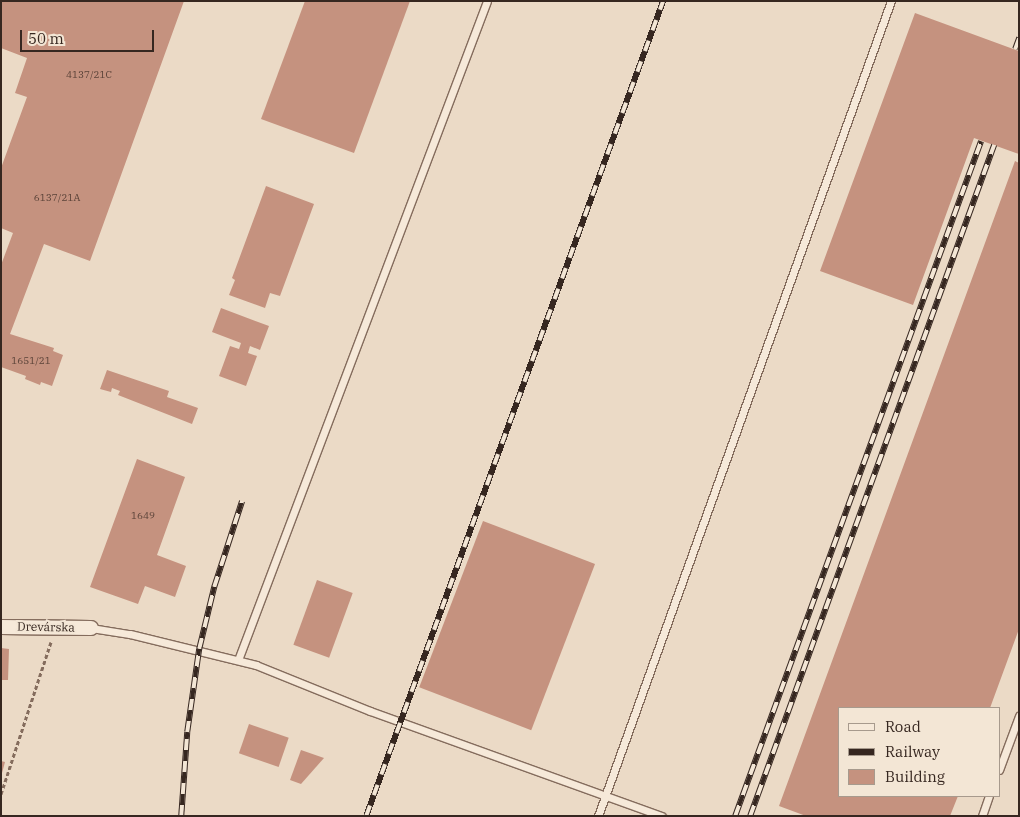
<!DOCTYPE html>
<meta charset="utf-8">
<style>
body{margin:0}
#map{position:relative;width:1020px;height:817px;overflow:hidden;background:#ebdac6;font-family:"IBM Plex Serif",serif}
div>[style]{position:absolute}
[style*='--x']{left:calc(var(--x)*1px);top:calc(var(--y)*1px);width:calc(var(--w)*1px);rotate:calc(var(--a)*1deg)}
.building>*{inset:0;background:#c5927f;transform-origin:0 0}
.path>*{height:3px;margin-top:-1.5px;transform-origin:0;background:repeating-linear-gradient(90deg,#846c5d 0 4px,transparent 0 6.5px)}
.roads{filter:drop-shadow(1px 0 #846c5d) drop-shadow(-1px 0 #846c5d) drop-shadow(0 1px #846c5d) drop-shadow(0 -1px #846c5d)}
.lane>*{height:7px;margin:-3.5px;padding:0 3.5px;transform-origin:3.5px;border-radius:3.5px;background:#f6e9d9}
.street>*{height:14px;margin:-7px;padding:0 7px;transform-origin:7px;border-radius:7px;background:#f6e9d9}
.rail>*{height:5.5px;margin-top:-2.75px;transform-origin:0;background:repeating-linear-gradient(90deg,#f3e6d5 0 11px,#362720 0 22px);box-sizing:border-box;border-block:1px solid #362720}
span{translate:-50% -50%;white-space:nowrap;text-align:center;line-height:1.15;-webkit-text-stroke:4px #f3e6d5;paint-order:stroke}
.number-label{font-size:10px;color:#5a4238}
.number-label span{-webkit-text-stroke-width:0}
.street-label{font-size:12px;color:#362720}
.frame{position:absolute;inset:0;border:2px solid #362720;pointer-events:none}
.legend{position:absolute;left:838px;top:707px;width:162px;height:90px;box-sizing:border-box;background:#f3e6d5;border:1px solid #a79a8d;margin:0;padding:6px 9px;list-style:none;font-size:15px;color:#362720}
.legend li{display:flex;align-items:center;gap:10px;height:25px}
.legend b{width:25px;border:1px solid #a79a8d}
.scale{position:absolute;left:20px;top:30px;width:134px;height:22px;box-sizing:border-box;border:2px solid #362720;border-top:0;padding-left:6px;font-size:15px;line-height:18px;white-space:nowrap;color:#362720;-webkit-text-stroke:4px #f3e6d5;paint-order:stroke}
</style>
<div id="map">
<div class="building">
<i style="clip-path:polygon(1px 1px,184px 1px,90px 261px,44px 244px,10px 334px,54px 348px,53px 351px,63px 355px,52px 386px,41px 382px,40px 385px,25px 379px,26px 376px,1px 367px,1px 265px,13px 233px,1px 228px,1px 168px,27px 97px,15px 93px,27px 58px,1px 48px)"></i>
<i style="clip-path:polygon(305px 1px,410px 1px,354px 153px,261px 119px)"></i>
<i style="clip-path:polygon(915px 13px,1019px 51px,1019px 154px,974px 138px,913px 305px,820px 271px)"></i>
<i style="clip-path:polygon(1015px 161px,1019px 163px,1019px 629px,990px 708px,839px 708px,839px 796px,958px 796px,950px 816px,806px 816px,779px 806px)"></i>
<i style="clip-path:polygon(266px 186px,314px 204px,280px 296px,270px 293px,265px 308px,229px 295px,235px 280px,232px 278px)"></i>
<i style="clip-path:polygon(221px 308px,269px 326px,260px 350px,250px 346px,248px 353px,257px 356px,246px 386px,219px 376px,230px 346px,239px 349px,241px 343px,212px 332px)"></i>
<i style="clip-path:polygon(107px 370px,169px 391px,167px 397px,198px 408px,192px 424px,118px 395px,120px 391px,112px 388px,111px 392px,100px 389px)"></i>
<i style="clip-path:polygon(137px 459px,185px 477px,157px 555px,186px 566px,175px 597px,145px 586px,138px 604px,90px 587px)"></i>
<i style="left:483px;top:521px;width:120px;height:178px;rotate:21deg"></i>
<i style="left:317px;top:580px;width:38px;height:69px;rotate:20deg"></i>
<i style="clip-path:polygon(1px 648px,9px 649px,8px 680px,1px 680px)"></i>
<i style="left:249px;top:724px;width:42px;height:31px;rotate:19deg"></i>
<i style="clip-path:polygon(301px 750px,324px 758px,301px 784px,290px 780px)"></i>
<i style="clip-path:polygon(1px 761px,5px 762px,2px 773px,1px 773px)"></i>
</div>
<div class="path">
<i style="--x:1;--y:794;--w:160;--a:-71.8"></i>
</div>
<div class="roads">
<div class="lane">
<i style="--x:91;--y:628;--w:39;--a:9"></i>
<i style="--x:130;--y:634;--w:130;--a:13.8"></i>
<i style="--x:256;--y:665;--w:123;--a:22"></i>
<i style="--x:370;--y:711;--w:310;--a:19.8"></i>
<i style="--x:238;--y:660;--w:704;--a:-69.3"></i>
<i style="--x:999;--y:770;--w:58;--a:-69.7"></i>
<i style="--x:598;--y:816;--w:866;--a:-70.23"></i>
<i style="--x:982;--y:816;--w:21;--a:-71"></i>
</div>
<div class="street">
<i style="--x:1;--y:627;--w:90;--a:0.6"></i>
</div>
</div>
<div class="rail">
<i style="--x:1015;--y:49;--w:12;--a:-70"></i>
<i style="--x:181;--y:816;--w:84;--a:-85.9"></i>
<i style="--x:187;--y:732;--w:84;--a:-81.8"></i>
<i style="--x:199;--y:649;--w:64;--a:-76.4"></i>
<i style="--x:214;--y:587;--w:90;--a:-72"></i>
<i style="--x:366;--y:816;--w:867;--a:-69.98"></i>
<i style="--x:735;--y:816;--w:718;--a:-69.98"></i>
<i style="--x:750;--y:816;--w:714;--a:-70.02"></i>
</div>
<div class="number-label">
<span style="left:89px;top:75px">4137/21C</span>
<span style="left:57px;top:198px">6137/21A</span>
<span style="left:31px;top:361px">1651/21</span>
<span style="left:143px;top:516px">1649</span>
</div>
<div class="street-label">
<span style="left:46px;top:627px;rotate:1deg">Drevárska</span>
</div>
<div class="frame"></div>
<ul class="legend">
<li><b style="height:6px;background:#f6e9d9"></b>Road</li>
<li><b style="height:6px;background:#362720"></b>Railway</li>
<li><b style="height:14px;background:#c5927f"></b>Building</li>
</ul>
<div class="scale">50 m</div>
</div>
